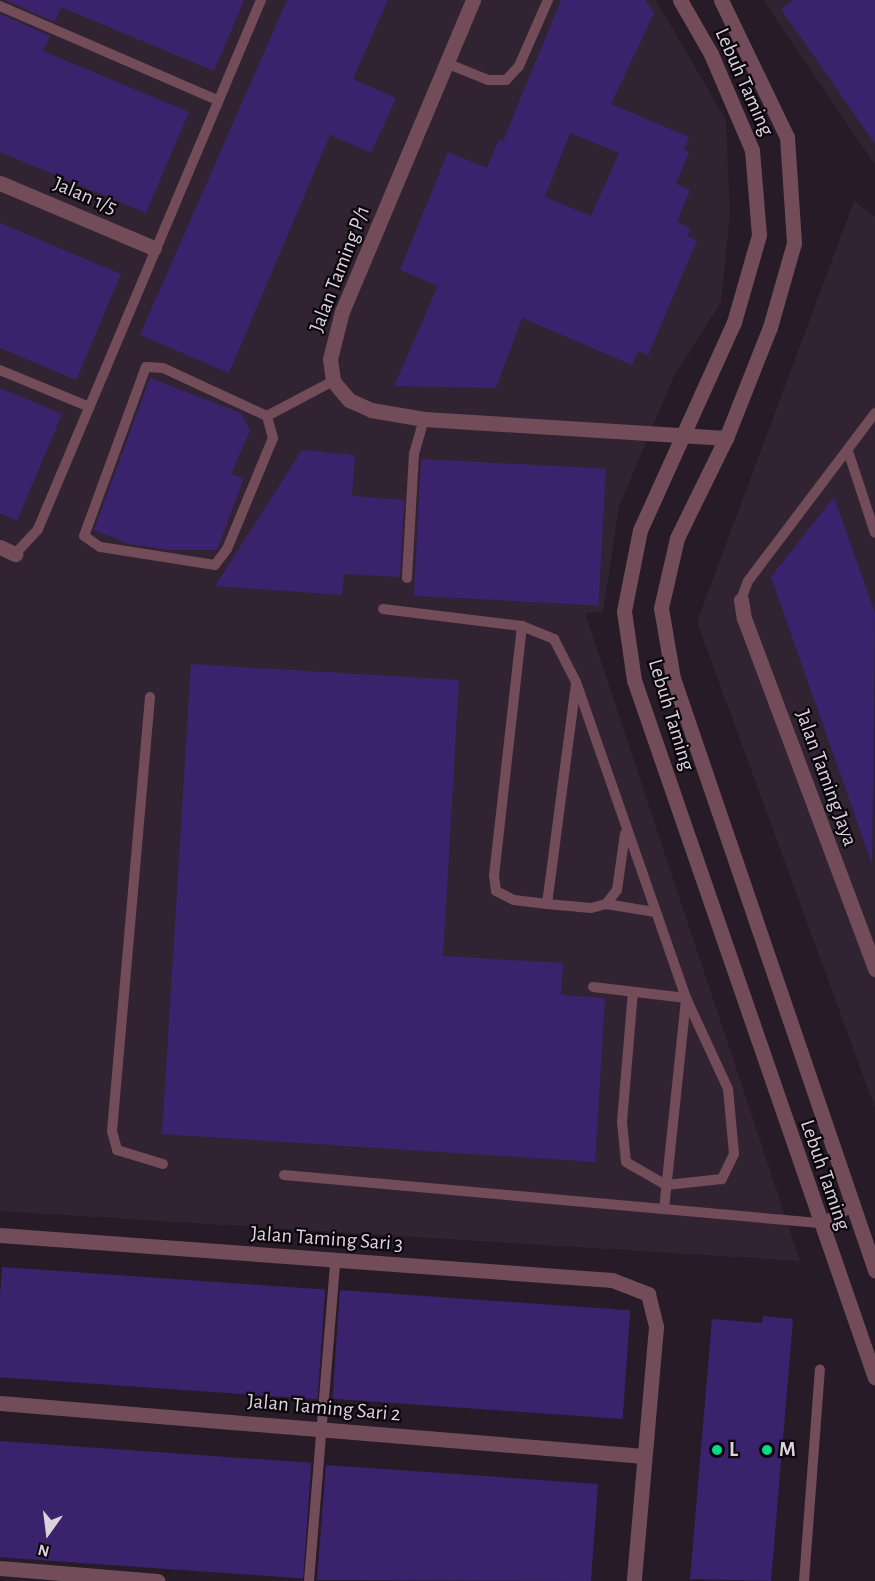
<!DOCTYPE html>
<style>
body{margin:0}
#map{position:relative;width:875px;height:1581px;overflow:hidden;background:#261b26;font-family:"Alegreya Sans",sans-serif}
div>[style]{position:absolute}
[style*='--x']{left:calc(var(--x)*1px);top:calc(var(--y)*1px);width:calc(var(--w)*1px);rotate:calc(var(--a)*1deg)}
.built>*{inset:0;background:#322332}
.building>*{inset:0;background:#3a236c;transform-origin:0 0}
.service>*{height:10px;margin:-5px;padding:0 5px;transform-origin:5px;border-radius:5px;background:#724c58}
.minor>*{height:15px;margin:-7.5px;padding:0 7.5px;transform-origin:7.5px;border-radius:7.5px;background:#724c58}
.dots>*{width:16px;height:16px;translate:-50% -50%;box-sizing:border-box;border:3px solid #0c070c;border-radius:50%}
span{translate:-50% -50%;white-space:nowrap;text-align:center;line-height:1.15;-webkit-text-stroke:4.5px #0c070c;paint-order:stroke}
.street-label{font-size:21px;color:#dbd3db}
.poi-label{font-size:21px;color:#dbd3db;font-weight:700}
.left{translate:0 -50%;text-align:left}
.north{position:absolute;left:18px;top:1503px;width:60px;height:60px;-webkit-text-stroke:4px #0c070c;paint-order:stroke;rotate:194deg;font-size:16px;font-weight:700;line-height:24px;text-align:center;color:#dbd3db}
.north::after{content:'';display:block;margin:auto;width:21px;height:27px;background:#dbd3db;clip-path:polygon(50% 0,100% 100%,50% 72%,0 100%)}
</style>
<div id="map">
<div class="built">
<i style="clip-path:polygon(0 0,656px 0,726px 120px,730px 214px,721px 302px,673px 378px,619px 507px,603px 612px,585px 613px,800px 1261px,0 1211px)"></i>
<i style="clip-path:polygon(763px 0,875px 0,875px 165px)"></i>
<i style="clip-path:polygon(854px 201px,875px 217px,875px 1108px,697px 622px)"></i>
</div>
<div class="building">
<i style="clip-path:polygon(5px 0,244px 0,214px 71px,61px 7px,55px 22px)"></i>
<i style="clip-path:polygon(287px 0,388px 0,353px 79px,396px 98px,371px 153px,330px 135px,229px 373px,140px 335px)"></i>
<i style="clip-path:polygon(evenodd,561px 0,645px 0,654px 13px,611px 104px,689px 137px,684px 149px,689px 152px,676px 184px,690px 190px,677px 222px,691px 228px,687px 236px,697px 241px,648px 355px,638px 351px,632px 365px,522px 318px,496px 388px,394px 386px,438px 286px,400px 270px,448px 152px,487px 168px,499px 139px,503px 141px,561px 0,570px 133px,619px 153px,591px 216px,545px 197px,570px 133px)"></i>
<i style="clip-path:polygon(794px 0,875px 0,875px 144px,781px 9px)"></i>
<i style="clip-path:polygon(0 14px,50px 36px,43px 51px,189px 112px,146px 213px,0 152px)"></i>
<i style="clip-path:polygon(0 223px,121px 274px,76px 380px,0 348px)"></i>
<i style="clip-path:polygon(150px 378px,241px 413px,250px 431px,231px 474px,244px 478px,217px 550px,170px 550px,129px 544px,94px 530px)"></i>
<i style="clip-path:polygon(0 388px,62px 414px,17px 521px,0 513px)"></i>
<i style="clip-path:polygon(302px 450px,355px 455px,352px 496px,404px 500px,400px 577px,344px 574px,342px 595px,215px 586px)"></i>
<i style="left:421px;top:459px;width:185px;height:137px;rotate:3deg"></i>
<i style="clip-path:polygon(834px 497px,875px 613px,872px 864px,771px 577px)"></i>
<i style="clip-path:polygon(191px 664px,459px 680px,443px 956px,563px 963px,561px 995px,605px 998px,595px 1162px,162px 1134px)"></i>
<i style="left:2px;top:1267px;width:324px;height:110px;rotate:4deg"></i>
<i style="left:340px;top:1290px;width:291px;height:109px;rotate:4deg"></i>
<i style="clip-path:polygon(763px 1316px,793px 1319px,771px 1581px,690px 1579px,712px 1319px,762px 1323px)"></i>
<i style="left:0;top:1441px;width:312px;height:116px;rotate:4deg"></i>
<i style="clip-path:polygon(326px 1465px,598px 1484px,591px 1581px,317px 1580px)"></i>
</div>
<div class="service">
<i style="--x:0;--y:6;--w:236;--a:23.4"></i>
<i style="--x:446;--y:63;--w:45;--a:22"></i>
<i style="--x:488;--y:80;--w:18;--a:0"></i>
<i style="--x:506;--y:80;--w:19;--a:-47"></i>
<i style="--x:519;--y:66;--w:72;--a:-66.3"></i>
<i style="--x:146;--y:367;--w:17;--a:3"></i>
<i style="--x:163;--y:368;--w:115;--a:24.8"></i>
<i style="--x:267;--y:416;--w:23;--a:75"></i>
<i style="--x:273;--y:438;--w:120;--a:112.5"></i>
<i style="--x:227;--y:549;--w:20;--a:127"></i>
<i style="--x:215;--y:565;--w:116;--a:-171.1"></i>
<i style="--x:100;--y:547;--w:19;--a:-145"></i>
<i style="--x:84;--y:536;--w:180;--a:-69.9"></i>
<i style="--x:0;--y:370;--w:94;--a:22.5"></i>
<i style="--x:267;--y:416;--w:75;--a:-27.9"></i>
<i style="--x:848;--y:451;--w:86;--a:71.8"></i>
<i style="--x:15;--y:554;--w:34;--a:-47"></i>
<i style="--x:38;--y:529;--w:574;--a:-67.14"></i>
<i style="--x:407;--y:578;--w:124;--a:-86.8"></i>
<i style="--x:414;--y:454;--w:36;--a:-74"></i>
<i style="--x:741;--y:600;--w:20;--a:-70"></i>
<i style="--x:748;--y:581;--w:211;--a:-52.9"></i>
<i style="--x:383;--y:609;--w:140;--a:7"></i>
<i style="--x:522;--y:626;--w:35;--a:22"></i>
<i style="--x:554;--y:639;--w:48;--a:62.9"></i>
<i style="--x:576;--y:682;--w:335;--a:70.8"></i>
<i style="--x:686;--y:998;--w:100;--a:65.2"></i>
<i style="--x:728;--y:1089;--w:65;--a:84.7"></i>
<i style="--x:734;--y:1154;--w:28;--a:116"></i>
<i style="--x:722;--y:1179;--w:56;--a:173.9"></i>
<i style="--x:666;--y:1185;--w:46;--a:-150.1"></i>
<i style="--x:626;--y:1162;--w:40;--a:-95.7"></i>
<i style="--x:622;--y:1122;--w:130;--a:-85.2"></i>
<i style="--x:522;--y:626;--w:251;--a:96.4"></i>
<i style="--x:494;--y:875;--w:16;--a:83"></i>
<i style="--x:496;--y:891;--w:20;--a:27"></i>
<i style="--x:514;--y:900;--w:33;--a:7"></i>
<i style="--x:547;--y:904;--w:44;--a:5.2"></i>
<i style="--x:591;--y:908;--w:16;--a:-15"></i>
<i style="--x:606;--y:904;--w:18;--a:-52"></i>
<i style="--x:617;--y:890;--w:57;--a:-81.9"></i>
<i style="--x:150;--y:697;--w:436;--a:95"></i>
<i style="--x:112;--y:1131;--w:20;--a:75"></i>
<i style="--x:117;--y:1150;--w:48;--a:16.9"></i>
<i style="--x:547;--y:904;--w:221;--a:-82.5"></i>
<i style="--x:606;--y:904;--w:50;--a:9.3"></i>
<i style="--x:593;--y:987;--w:94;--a:6.7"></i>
<i style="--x:284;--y:1175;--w:537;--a:5.13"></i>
<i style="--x:819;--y:1223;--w:35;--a:-25"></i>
<i style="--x:664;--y:1209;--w:212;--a:-84"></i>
<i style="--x:309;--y:1581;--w:320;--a:-85.3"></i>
<i style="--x:804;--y:1581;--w:212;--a:-85.7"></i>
</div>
<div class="minor">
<i style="--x:473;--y:0;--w:337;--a:112.8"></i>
<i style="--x:342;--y:311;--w:49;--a:104"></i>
<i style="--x:330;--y:359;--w:22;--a:82"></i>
<i style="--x:333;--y:381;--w:25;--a:50"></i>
<i style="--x:349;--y:400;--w:24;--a:24"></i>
<i style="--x:371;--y:410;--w:54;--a:9.6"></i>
<i style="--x:424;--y:419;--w:303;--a:3.6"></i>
<i style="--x:680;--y:0;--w:62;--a:60.1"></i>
<i style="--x:711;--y:54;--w:104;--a:66.9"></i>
<i style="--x:752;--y:150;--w:85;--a:85.3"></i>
<i style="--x:759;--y:235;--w:91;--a:106"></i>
<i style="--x:734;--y:322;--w:228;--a:114.3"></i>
<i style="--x:640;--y:530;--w:83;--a:101.2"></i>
<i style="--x:624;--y:611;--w:70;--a:81.8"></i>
<i style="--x:634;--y:680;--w:738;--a:70.95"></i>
<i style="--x:721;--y:0;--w:152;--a:64.3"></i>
<i style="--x:787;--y:137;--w:106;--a:86.2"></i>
<i style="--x:794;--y:243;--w:87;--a:105.9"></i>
<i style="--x:770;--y:327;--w:119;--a:111.6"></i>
<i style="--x:726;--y:438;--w:111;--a:116.1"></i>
<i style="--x:677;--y:538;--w:72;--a:102.9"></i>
<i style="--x:661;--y:608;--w:71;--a:80.3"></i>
<i style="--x:673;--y:678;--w:626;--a:71.16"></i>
<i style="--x:0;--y:183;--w:167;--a:22.9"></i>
<i style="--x:0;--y:547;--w:17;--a:25"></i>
<i style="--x:741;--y:600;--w:18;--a:81"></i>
<i style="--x:744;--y:618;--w:375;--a:69.5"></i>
<i style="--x:0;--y:1235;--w:614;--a:4.21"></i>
<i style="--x:612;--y:1280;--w:39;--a:21"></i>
<i style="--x:648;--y:1294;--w:34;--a:76"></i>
<i style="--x:656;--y:1327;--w:255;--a:95"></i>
<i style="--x:0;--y:1403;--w:646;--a:4.7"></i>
<i style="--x:0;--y:1568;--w:158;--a:4.7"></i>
</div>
<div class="dots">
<i style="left:717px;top:1450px;background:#07d98b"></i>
<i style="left:767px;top:1450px;background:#07d98b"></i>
</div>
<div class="street-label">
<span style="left:744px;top:82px;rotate:66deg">Lebuh Taming</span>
<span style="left:85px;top:196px;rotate:23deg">Jalan 1/5</span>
<span style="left:340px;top:269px;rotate:-69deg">Jalan Taming P/1</span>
<span style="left:671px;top:715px;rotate:73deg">Lebuh Taming</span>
<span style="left:826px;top:778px;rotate:70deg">Jalan Taming Jaya</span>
<span style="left:825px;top:1175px;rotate:71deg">Lebuh Taming</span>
<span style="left:327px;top:1239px;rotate:4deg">Jalan Taming Sari 3</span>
<span style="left:324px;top:1408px;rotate:5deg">Jalan Taming Sari 2</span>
</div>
<div class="poi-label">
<span class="left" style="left:729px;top:1450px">L</span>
<span class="left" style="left:779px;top:1450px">M</span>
</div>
<div class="north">N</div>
</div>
